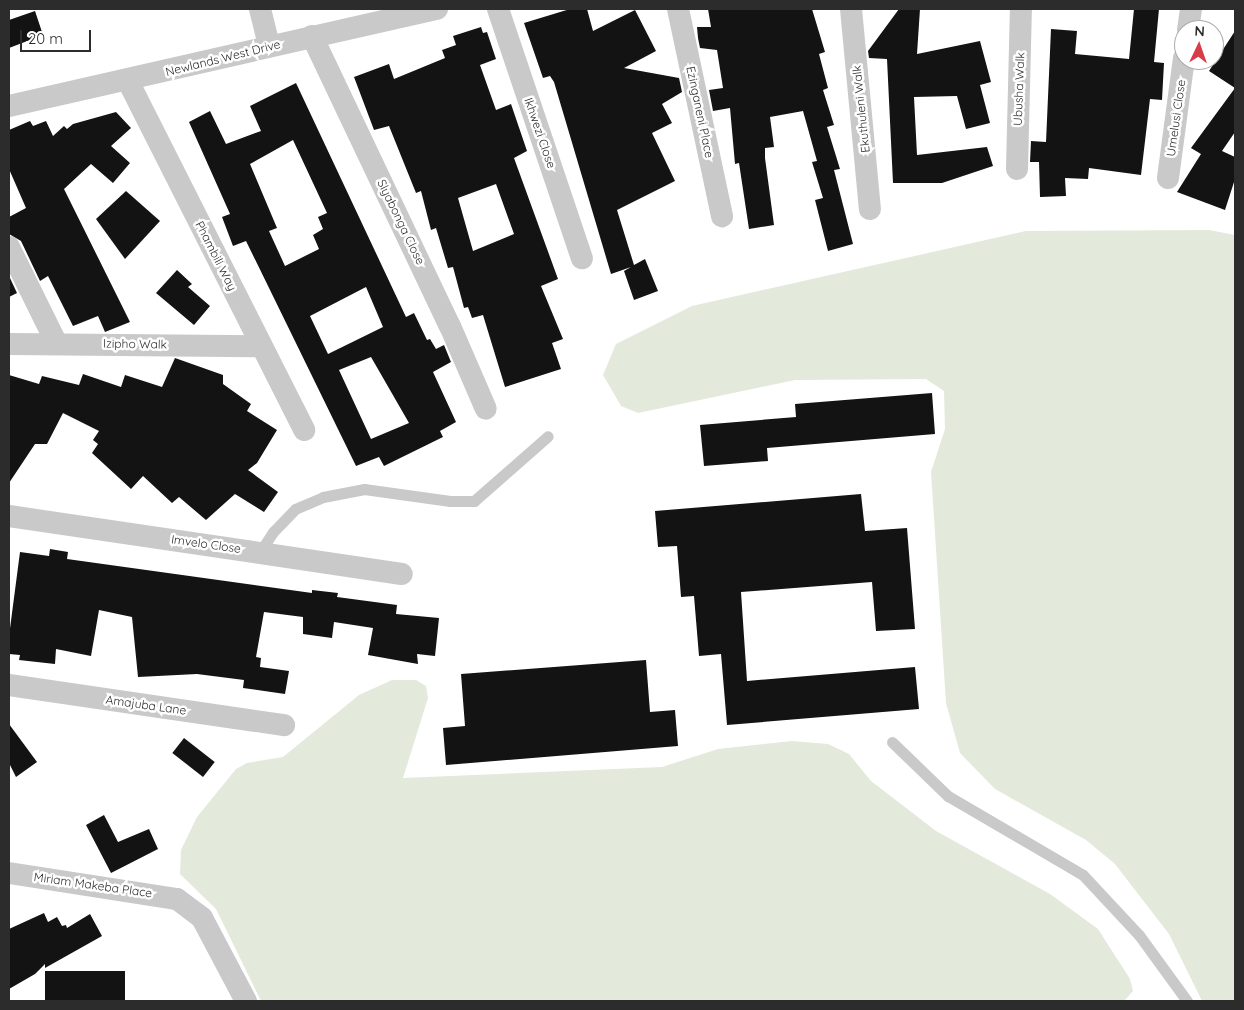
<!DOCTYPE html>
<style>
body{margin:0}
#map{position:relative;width:1244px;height:1010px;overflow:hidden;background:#fff;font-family:Quicksand,sans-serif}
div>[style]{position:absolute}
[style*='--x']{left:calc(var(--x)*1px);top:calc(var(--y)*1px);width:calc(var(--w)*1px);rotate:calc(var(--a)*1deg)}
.green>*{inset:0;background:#e3e9db}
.building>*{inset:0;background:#131313;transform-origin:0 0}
.lane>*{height:11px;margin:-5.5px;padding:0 5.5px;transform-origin:5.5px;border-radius:5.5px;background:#c9c9c9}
.street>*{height:22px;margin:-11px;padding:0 11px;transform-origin:11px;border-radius:11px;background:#c9c9c9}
span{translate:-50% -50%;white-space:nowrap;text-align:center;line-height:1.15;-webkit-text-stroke:5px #fff;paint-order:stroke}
.street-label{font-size:12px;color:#2c2c2c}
.frame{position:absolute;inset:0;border:10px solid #2c2c2c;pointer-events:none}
.north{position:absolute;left:1174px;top:20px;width:50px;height:50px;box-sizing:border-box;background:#fff;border:1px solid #ababab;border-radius:50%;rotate:3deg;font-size:14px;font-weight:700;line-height:20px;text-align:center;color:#2c2c2c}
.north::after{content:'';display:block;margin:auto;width:18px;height:22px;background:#d53d49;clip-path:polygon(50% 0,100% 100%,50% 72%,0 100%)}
.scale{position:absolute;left:20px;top:30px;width:71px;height:22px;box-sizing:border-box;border:2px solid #2c2c2c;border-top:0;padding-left:6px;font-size:15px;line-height:18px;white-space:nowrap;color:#2c2c2c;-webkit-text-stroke:4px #fff;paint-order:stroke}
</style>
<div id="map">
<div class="green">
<i style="clip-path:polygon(1209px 230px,1235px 235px,1235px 1001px,1202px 1001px,1169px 934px,1115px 864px,1086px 840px,995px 789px,960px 753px,946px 703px,931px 472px,945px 429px,944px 391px,926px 379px,795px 380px,638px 413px,621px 406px,603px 375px,616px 344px,692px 306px,1026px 231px)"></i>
<i style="clip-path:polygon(392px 680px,416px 680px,426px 686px,428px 698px,403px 778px,662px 767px,718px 749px,792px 741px,828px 744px,849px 754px,871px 781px,936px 831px,1050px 894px,1098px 929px,1130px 979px,1133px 991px,1124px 1001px,261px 1001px,216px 909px,180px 874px,181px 850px,197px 817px,236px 769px,247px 763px,283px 757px,359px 695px)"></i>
</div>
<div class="building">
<i style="clip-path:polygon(570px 9px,587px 9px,593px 31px,635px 10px,656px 51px,624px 68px,679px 78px,682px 92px,662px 104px,672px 123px,652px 133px,675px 181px,617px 210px,634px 265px,645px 259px,658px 291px,634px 300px,624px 271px,631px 267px,611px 274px,554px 82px,550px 76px,543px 78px,524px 23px)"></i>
<i style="clip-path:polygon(708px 9px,812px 9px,825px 52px,819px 54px,828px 88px,823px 90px,834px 125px,827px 127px,840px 169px,834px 170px,853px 244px,828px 251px,815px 200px,823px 198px,812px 162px,817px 161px,803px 111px,770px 117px,774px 147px,765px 148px,765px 158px,774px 225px,749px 229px,739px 163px,735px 164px,730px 108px,713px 111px,709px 90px,723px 88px,717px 50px,700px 48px,698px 38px,697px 27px,711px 27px)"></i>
<i style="clip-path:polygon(899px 9px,920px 9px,917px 54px,980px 41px,991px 82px,980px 85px,990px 123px,966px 129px,957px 96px,914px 97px,917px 155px,987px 147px,993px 166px,942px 183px,893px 183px,887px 59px,869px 58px,868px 51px)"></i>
<i style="clip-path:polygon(1134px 9px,1159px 9px,1154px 62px,1164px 63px,1162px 100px,1150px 99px,1141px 175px,1089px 168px,1088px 179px,1065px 178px,1066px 196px,1040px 197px,1039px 162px,1030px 162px,1031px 141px,1046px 142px,1051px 29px,1077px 31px,1075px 54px,1129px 59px)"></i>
<i style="clip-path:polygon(35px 11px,43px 35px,9px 48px,9px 20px)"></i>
<i style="clip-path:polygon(evenodd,481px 27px,483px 33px,487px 32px,496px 59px,480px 65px,496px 110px,511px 104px,527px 151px,514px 158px,558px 279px,541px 286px,563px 339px,552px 343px,561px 369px,505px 387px,483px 315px,472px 318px,468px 307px,464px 308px,453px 267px,448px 268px,436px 228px,431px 230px,421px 191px,416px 193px,389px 126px,374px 130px,354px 77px,389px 64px,394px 79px,445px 58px,442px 50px,456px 45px,453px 36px,481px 27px,496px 184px,514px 234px,473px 251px,458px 198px,496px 184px)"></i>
<i style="clip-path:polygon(1235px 31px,1235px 132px,1222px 151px,1235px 157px,1235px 179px,1225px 210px,1177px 192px,1201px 154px,1191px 148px,1235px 88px,1209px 71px)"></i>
<i style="clip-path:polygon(evenodd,296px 83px,406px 317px,414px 313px,427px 340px,430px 339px,436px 349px,444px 345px,451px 362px,433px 372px,456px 422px,440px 431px,443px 437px,384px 466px,379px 457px,356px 466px,246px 241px,233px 246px,222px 217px,230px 214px,189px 122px,210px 111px,226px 144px,261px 131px,250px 106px,296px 83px,293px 140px,327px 213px,318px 217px,323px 229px,313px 235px,319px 249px,285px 266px,269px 231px,277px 228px,250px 164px,293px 140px,296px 83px,366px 287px,383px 327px,328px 354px,310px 316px,366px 287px,296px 83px,371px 357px,409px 423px,371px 439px,339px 370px,371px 357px)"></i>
<i style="clip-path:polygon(116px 112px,131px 128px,111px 146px,130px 163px,113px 183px,91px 164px,64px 189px,130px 322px,105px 332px,98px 316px,73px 326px,48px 276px,40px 281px,21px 241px,9px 234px,9px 217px,26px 208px,9px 169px,9px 130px,30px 121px,33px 126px,46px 121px,53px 136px,64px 126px,67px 129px,73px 124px)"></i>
<i style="clip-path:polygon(126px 191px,160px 221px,125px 259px,96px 219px)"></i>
<i style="clip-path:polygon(177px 270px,192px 284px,188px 287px,210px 306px,194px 325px,156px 293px)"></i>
<i style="clip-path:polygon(9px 276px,17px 293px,9px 297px)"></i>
<i style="clip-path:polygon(175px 358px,223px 375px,223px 384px,251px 404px,247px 411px,277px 430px,257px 463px,248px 470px,278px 492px,264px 512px,235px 494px,206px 520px,179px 497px,172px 503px,143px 476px,131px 489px,92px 453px,98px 444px,93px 440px,99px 431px,63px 413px,47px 444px,35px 444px,9px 483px,9px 375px,39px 384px,42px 376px,79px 385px,83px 374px,121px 387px,125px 375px,162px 387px)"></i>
<i style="clip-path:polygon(932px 393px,935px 434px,767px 448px,768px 461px,704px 466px,700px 425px,796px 417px,795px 404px)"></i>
<i style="clip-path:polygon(861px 494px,865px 531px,907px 528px,915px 629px,876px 631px,872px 582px,741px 592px,747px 681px,915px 667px,919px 709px,727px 725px,721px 654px,699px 656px,694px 596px,681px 597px,677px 546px,658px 547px,655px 511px)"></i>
<i style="clip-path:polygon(50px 549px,68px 552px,67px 559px,312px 593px,312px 590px,338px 593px,337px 597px,397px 605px,396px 614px,439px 618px,435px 656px,417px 654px,418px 664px,368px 655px,373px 628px,334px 622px,332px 638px,303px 634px,303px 617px,264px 612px,256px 657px,261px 658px,260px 667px,289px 671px,285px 694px,243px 688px,244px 680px,197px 674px,138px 677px,132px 617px,99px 610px,91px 656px,56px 649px,55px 664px,19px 660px,20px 655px,9px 654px,9px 636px,20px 552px,49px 556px)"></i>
<i style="clip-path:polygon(646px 660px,650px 712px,675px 710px,678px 746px,446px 765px,443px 728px,465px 726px,461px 674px)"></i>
<i style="clip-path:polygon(9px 724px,37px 762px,16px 777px,9px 763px)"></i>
<i style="left:184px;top:738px;width:39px;height:19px;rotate:38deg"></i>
<i style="clip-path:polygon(104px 815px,118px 842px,149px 829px,158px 849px,111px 873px,86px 825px)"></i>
<i style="clip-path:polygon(44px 913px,48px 922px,57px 917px,62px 926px,66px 925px,67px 928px,90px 914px,102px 936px,45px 968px,45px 964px,35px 974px,9px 989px,9px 929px)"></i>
<i style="left:45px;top:971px;width:80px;height:30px"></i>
</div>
<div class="lane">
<i style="--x:260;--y:552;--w:24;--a:-57"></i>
<i style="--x:273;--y:532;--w:32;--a:-46"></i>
<i style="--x:295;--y:509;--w:30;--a:-23"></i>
<i style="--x:323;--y:497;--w:42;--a:-11"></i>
<i style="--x:364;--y:489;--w:87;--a:7.9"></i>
<i style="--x:450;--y:501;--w:24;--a:0"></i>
<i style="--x:474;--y:501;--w:98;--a:-41.3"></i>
<i style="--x:892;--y:742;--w:78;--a:44"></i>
<i style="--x:948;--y:796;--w:156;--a:30.3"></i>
<i style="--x:1083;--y:875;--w:82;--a:47"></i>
<i style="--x:1139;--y:935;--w:82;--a:54"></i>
</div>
<div class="street">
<i style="--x:260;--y:9;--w:38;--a:76"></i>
<i style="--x:498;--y:9;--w:263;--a:71.4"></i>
<i style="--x:678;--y:9;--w:212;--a:78"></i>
<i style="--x:851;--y:9;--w:201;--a:84.6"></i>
<i style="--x:1188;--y:30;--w:21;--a:-82"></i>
<i style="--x:312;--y:36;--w:321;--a:64.6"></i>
<i style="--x:450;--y:326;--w:90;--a:66.6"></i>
<i style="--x:128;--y:81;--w:391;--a:63.2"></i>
<i style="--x:9;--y:106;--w:439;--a:-12.8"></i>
<i style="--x:1017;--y:169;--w:160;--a:-88.6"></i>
<i style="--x:1168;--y:178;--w:121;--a:-82.4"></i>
<i style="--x:9;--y:247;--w:106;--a:63.7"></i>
<i style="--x:9;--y:344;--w:252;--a:0.5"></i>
<i style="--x:9;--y:516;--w:397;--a:8.4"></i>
<i style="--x:9;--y:685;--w:278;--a:8.3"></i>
<i style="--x:9;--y:873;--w:170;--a:8.8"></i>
<i style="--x:177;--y:899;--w:31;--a:37"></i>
<i style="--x:202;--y:918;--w:94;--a:62.1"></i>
</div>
<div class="street-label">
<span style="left:223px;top:58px;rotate:-14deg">Newlands West Drive</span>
<span style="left:1019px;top:89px;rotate:-88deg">Ubusha Walk</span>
<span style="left:861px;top:109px;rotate:-96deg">Ekuthuleni Walk</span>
<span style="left:700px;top:112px;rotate:78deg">Ezinganeni Place</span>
<span style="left:1176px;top:118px;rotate:-82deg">Umelusi Close</span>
<span style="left:540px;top:133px;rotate:71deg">Ikhwezi Close</span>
<span style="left:401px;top:222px;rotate:64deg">Slyabonga Close</span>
<span style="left:216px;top:256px;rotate:63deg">Phambili Way</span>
<span style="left:135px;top:344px;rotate:1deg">Izipho Walk</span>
<span style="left:206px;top:544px;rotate:8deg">Imvelo Close</span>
<span style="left:146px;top:705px;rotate:8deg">Amajuba Lane</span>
<span style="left:93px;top:885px;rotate:8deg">Miriam Makeba Place</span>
</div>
<div class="frame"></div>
<div class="north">N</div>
<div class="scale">20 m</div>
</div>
